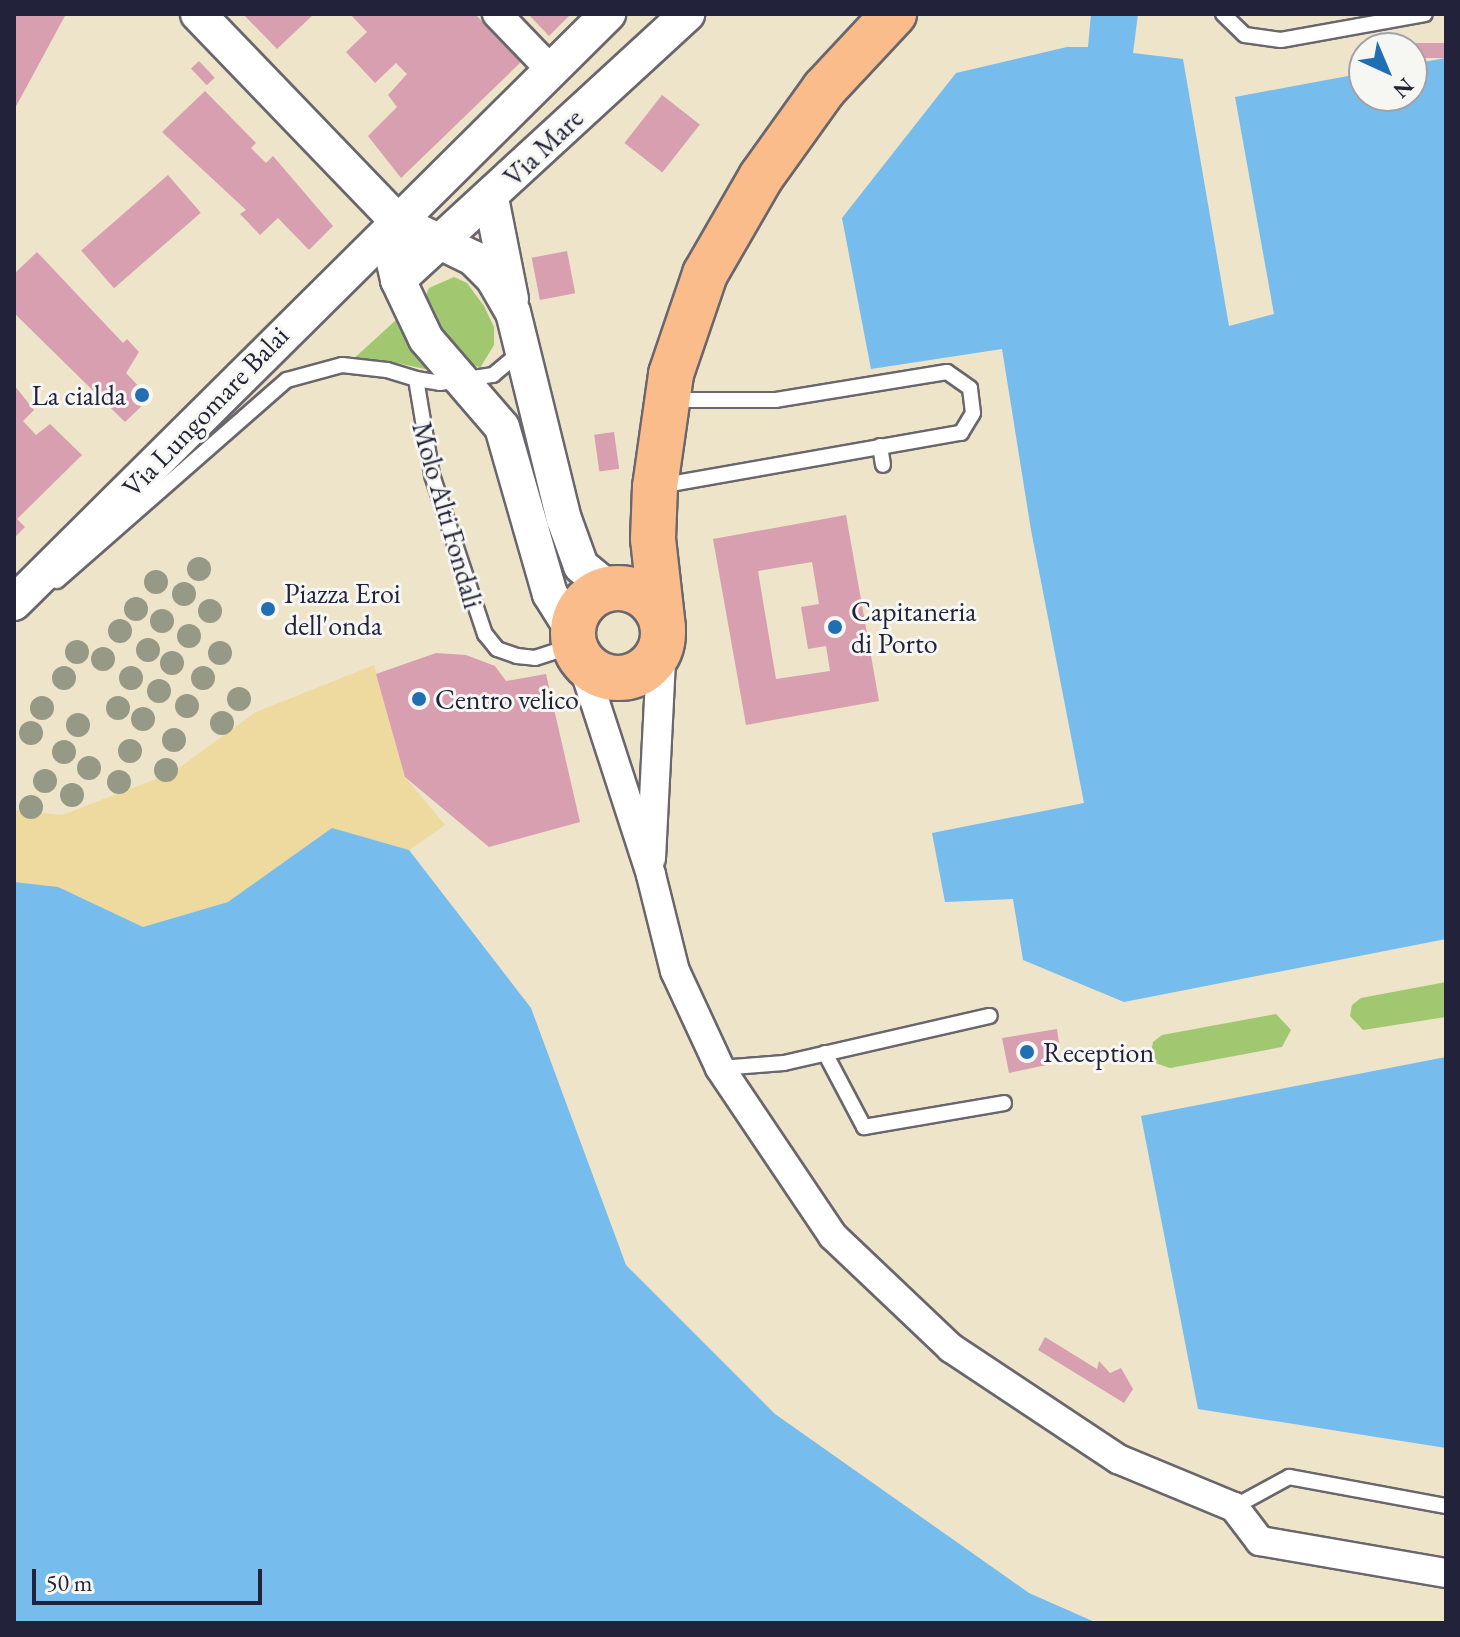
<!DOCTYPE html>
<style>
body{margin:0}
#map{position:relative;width:1460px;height:1637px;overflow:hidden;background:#ede4c9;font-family:"EB Garamond",serif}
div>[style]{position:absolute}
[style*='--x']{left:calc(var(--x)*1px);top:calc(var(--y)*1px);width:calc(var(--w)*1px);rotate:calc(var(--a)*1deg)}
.green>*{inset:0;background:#a2c771}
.sand>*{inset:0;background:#eeda9e}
.water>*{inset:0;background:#76bced}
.building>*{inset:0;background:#d89fb1;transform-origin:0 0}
.roads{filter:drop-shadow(2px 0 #69666d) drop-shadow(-2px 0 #69666d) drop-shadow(0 2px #69666d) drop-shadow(0 -2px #69666d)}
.service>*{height:14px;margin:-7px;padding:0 7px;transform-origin:7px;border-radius:7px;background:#fff}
.minor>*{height:28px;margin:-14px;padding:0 14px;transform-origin:14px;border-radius:14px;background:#fff}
.tertiary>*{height:34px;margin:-17px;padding:0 17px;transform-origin:17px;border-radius:17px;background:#fff}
.primary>*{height:44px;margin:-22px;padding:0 22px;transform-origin:22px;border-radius:22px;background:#fabc8b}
.primary>.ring{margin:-22px;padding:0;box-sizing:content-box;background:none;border:44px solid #fabc8b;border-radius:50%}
.trees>*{width:24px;height:24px;margin:-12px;border-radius:50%;background:#969985}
.dots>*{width:22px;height:22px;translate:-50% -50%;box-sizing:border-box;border:4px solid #f6f6f2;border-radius:50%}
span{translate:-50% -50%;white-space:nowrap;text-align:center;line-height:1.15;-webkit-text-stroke:6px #f6f6f2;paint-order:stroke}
.street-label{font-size:28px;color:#22223b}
.poi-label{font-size:28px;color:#22223b}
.right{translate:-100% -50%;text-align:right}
.left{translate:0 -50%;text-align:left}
.frame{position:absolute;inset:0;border:16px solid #22223b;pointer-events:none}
.north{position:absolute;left:1348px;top:32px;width:80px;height:80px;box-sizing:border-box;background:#f6f6f2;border:2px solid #a1a1a9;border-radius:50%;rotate:136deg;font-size:22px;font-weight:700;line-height:32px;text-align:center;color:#22223b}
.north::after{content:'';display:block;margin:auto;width:28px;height:36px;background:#1f6fb2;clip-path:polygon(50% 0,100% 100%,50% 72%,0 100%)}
.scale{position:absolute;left:32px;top:1569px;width:230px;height:36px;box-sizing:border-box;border:4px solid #22223b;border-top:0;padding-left:10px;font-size:24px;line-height:28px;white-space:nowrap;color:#22223b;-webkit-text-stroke:6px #f6f6f2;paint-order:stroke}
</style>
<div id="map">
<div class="green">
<i style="clip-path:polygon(454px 277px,467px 283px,484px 306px,494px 327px,494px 345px,480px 368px,455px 355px,422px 304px,429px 288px)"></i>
<i style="clip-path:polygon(396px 320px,434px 371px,397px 363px,350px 362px)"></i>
<i style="clip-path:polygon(1446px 982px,1446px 1017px,1363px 1030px,1350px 1016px,1352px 1005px,1361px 998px)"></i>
<i style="clip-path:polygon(1276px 1014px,1291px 1030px,1282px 1047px,1170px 1068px,1155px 1063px,1151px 1053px,1153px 1042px,1162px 1035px)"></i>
</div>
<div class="sand">
<i style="clip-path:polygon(374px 665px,405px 777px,445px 825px,409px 850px,332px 829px,228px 902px,143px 927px,58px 888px,14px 882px,14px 810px,62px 815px,172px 773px,256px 712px)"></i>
</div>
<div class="water">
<i style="clip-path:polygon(1091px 14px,1138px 14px,1133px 53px,1183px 59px,1229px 326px,1274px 314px,1235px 97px,1364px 73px,1364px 96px,1412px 96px,1412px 64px,1446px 58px,1446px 939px,1124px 1002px,1023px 960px,1013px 899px,945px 902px,932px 833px,1084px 803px,1031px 530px,1002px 349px,871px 369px,842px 218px,956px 73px,1067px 47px,1088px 47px)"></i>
<i style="clip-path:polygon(332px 828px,409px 850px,531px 1008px,626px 1265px,775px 1414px,1029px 1593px,1097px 1623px,14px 1623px,14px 882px,58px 887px,143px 927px,228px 902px)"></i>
<i style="clip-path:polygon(1446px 1057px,1446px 1448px,1198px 1409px,1141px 1116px)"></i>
</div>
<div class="building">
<i style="clip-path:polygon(14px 14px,66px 14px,14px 110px)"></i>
<i style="clip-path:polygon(243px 14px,314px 14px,277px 49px)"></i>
<i style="clip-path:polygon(350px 14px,475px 14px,521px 62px,401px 178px,368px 136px,397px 107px,388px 95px,407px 74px,396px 63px,375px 83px,346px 52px,367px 32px)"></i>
<i style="clip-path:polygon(528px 14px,571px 14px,549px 36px)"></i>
<i style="left:1446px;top:43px;width:15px;height:30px;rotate:90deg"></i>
<i style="left:199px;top:61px;width:23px;height:11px;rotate:47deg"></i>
<i style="clip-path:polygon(205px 91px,256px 143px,251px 148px,266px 163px,273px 156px,333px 226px,309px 250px,278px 218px,260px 235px,240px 214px,246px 210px,162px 132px)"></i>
<i style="left:662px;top:95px;width:48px;height:61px;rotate:38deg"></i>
<i style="left:168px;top:175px;width:50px;height:115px;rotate:49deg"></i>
<i style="left:567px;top:251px;width:43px;height:36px;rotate:79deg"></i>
<i style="clip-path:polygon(37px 252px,123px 343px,127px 339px,139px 352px,126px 373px,150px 398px,125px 422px,14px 313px,14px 274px)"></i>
<i style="clip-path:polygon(14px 385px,34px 410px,23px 421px,36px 435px,50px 424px,82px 455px,17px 519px,25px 527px,14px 538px)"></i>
<i style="left:614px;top:432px;width:37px;height:20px;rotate:82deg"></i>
<i style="clip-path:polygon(evenodd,846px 515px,879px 701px,746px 725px,713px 539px,846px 515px,812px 562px,819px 604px,801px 607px,808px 649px,826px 646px,830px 671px,776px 679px,758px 571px,812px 562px)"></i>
<i style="clip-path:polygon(436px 653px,466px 655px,495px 666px,506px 681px,546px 674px,580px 822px,489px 847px,405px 777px,376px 674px)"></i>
<i style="clip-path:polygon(1057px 1029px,1059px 1043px,1047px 1045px,1051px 1064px,1009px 1073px,1002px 1038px)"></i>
<i style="clip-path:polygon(1045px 1337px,1097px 1369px,1099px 1361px,1110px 1373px,1121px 1368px,1133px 1389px,1124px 1403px,1038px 1350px)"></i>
</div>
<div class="roads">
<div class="service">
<i style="--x:1223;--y:14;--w:30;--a:44"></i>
<i style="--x:1245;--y:35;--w:36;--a:8"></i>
<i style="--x:1281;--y:40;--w:146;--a:-10.2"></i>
<i style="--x:416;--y:379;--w:24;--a:9"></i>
<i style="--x:440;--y:383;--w:54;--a:-8.6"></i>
<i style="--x:493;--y:375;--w:35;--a:-40"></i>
<i style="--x:880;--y:446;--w:19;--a:81"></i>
<i style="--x:659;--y:486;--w:307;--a:-10"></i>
<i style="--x:961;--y:433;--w:23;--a:-59"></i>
<i style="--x:973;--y:413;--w:25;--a:-97"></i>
<i style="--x:970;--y:388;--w:28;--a:-145"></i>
<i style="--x:947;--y:372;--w:173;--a:170.7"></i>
<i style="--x:776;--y:400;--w:103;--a:180"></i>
<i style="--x:57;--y:581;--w:305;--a:-41.2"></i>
<i style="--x:287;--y:380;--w:57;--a:-15.3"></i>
<i style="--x:342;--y:365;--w:45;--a:6.3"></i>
<i style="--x:387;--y:370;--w:30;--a:17"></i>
<i style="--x:416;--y:379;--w:97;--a:80.5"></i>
<i style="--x:432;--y:475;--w:168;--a:71.6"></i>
<i style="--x:485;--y:634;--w:19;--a:51"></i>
<i style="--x:497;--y:649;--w:21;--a:19"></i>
<i style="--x:517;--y:656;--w:18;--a:6"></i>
<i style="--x:535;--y:658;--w:42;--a:-18"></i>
<i style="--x:825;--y:1053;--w:84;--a:62.2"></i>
<i style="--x:864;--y:1127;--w:142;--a:-9.7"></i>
<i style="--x:720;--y:1068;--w:64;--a:-4.5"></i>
<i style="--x:784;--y:1063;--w:211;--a:-12.9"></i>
<i style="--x:1234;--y:1507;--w:63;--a:-28.6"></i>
<i style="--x:1289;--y:1477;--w:160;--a:10.5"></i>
</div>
<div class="minor">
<i style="--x:497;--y:14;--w:76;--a:46.1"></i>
<i style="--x:581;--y:659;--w:227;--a:72"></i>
<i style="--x:651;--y:875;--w:99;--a:76"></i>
<i style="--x:675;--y:971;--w:107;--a:65.1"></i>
<i style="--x:720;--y:1068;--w:202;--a:56.1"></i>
<i style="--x:833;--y:1236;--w:163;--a:43.5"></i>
<i style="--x:951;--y:1348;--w:201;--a:33.6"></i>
<i style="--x:1118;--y:1459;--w:126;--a:22.5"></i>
<i style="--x:1234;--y:1507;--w:43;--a:52.6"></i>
<i style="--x:1260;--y:1541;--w:189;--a:9.8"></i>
<i style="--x:651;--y:858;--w:216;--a:-87.1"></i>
</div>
<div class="tertiary">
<i style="--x:198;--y:14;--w:287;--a:46.1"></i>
<i style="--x:397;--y:221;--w:85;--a:26"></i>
<i style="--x:473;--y:258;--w:28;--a:45"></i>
<i style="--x:493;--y:278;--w:39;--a:60"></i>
<i style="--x:513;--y:312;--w:213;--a:76.2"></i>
<i style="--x:564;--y:519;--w:50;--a:70.1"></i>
<i style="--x:581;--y:566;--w:36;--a:39"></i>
<i style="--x:491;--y:198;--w:103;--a:78.8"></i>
<i style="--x:397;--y:221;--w:37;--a:96"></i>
<i style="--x:393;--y:258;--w:23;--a:77"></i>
<i style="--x:398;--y:280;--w:65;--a:64.6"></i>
<i style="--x:426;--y:339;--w:116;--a:49.2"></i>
<i style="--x:502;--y:427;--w:174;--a:74"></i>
<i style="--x:550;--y:594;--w:44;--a:58.1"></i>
<i style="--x:398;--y:280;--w:393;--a:-42.6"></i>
<i style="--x:14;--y:603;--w:837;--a:-44.76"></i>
</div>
<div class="primary">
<i class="ring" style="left:573px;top:588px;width:46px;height:46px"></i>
<i style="--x:663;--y:628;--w:90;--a:-96.4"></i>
<i style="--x:653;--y:539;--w:52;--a:-87.8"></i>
<i style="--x:655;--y:487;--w:114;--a:-81.9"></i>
<i style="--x:671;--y:374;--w:106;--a:-71.2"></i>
<i style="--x:705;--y:274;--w:112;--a:-60"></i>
<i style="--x:761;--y:177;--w:108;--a:-54.4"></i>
<i style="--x:824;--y:89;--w:103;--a:-47"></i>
</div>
</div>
<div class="trees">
<i style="left:199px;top:569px"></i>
<i style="left:156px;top:582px"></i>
<i style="left:184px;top:594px"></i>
<i style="left:136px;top:609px"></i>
<i style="left:210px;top:611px"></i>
<i style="left:162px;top:621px"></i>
<i style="left:120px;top:631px"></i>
<i style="left:189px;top:636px"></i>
<i style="left:148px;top:650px"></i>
<i style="left:77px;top:652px"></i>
<i style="left:220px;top:653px"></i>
<i style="left:103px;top:659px"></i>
<i style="left:172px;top:663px"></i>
<i style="left:64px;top:678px"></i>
<i style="left:131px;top:678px"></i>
<i style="left:203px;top:678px"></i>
<i style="left:159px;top:691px"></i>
<i style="left:239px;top:699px"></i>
<i style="left:187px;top:706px"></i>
<i style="left:42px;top:708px"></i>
<i style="left:118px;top:708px"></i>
<i style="left:143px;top:719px"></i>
<i style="left:222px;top:723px"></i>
<i style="left:78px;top:725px"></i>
<i style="left:31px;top:733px"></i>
<i style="left:174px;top:740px"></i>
<i style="left:130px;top:751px"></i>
<i style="left:64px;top:752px"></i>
<i style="left:89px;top:768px"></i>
<i style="left:166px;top:770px"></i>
<i style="left:45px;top:781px"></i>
<i style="left:119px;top:782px"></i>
<i style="left:72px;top:795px"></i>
<i style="left:31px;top:807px"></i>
</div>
<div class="dots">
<i style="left:142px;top:395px;background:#1f6fb2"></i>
<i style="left:268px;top:609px;background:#1f6fb2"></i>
<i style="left:835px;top:627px;background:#1f6fb2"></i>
<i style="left:419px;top:699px;background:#1f6fb2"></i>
<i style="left:1027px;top:1052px;background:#1f6fb2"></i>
</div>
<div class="street-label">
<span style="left:543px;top:147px;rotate:-44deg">Via Mare</span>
<span style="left:205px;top:411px;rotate:-46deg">Via Lungomare Balai</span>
<span style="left:448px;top:515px;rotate:74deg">Molo Alti Fondali</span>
</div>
<div class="poi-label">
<span class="right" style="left:126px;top:395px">La cialda</span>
<span class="left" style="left:284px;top:609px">Piazza Eroi<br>dell'onda</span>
<span class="left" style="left:851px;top:627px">Capitaneria<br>di Porto</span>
<span class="left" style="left:435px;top:699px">Centro velico</span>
<span class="left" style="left:1043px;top:1052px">Reception</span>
</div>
<div class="frame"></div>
<div class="north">N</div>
<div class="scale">50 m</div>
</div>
